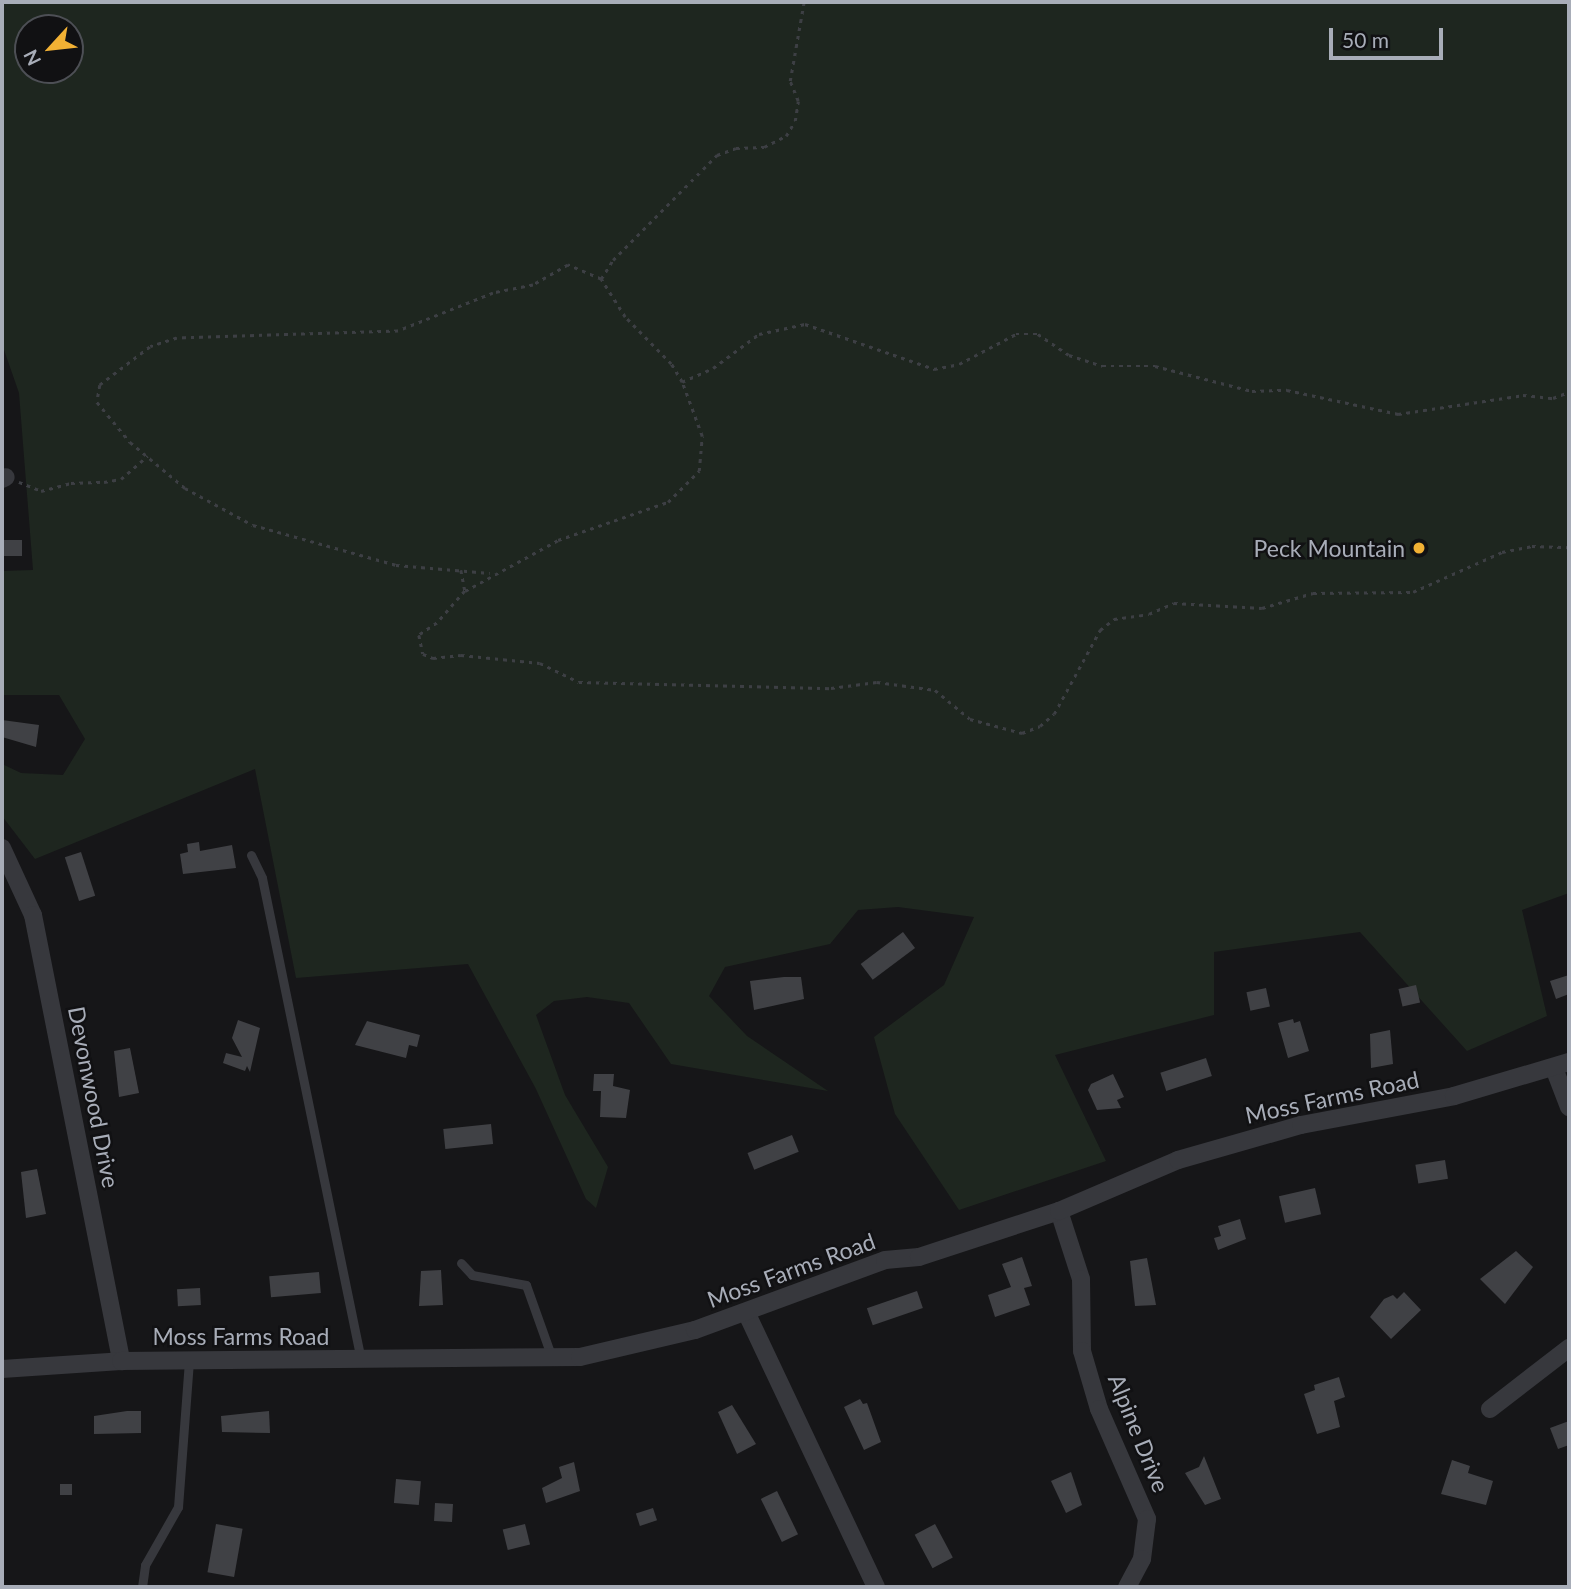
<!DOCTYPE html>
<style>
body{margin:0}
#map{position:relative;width:1571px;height:1589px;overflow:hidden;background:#161618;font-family:Lato,sans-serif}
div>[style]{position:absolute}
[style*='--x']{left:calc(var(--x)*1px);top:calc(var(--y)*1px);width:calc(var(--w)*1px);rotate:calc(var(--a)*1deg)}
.green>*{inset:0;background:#1e261f}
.building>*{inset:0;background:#404145;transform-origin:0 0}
.path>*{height:2.5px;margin-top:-1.25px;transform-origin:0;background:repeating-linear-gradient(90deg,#3d3f44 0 3.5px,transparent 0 8.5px)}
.service>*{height:9px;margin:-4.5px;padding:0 4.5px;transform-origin:4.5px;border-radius:4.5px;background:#37383d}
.minor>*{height:18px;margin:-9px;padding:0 9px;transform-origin:9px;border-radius:9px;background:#37383d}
.dots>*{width:19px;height:19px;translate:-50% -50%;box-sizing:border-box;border:4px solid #111113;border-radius:50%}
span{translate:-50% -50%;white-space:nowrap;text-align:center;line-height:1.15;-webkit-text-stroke:5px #111113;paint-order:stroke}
.poi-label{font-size:23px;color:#a8adb8}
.right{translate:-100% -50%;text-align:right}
.street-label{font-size:23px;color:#a8adb8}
.frame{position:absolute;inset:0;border:4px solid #a8adb8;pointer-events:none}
.north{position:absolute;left:14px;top:14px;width:70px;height:70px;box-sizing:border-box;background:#111113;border:2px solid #4d4f55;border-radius:50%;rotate:243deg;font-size:19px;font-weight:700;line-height:28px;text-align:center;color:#a8adb8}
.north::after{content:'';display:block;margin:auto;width:24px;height:32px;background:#f2b134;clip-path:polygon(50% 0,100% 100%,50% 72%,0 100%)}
.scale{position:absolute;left:1329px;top:28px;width:114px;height:32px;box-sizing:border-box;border:4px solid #a8adb8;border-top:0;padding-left:9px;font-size:21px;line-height:24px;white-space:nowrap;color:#a8adb8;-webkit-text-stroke:5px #111113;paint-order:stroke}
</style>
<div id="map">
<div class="green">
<i style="clip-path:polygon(evenodd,2px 2px,1569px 2px,1569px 893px,1522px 910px,1547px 1016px,1467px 1051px,1360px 932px,1214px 952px,1214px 1015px,1055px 1055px,1106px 1161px,959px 1210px,895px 1114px,874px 1037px,944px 985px,974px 917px,898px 907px,858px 910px,830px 944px,725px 967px,709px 996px,747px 1036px,828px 1091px,671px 1064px,629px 1003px,587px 997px,554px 1001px,536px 1015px,565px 1095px,608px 1167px,596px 1208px,586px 1199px,536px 1089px,468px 964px,296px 978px,255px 769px,35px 859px,2px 816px,2px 764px,21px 773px,63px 775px,85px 739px,59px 695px,2px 695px,2px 571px,33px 570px,19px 393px,2px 344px,2px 2px,28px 28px,70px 28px,70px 70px,28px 70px,28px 28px)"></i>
</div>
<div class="building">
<i style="left:2px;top:540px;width:20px;height:16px"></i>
<i style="clip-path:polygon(2px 720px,39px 725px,36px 747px,2px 737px)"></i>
<i style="clip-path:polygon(199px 842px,200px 851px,232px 845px,236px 868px,183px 874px,180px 854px,188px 852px,187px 844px)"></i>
<i style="left:81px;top:852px;width:46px;height:17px;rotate:72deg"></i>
<i style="left:903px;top:932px;width:20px;height:53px;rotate:53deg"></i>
<i style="clip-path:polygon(1569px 975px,1569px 994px,1556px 999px,1550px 981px)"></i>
<i style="clip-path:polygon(784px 977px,801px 977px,804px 999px,754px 1010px,750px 981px)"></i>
<i style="left:1416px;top:985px;width:18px;height:18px;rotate:77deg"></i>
<i style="left:1266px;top:988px;width:19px;height:20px;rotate:78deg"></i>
<i style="clip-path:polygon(1293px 1019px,1294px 1023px,1300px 1021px,1309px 1051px,1288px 1058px,1278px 1023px)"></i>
<i style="clip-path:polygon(238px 1020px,260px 1028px,250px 1072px,247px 1066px,245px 1071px,223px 1063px,226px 1053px,242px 1057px,232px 1038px)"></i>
<i style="clip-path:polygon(367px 1021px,420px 1035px,417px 1047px,409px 1045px,406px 1058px,355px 1045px)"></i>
<i style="clip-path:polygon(1390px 1030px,1393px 1064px,1371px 1068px,1370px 1034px)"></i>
<i style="clip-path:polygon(130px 1048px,139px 1093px,119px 1097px,114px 1051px)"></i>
<i style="left:1206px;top:1058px;width:19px;height:48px;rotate:72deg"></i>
<i style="clip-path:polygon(594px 1074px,614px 1074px,613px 1086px,630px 1090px,626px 1118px,600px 1117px,601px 1091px,593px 1091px)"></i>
<i style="clip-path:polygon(1113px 1074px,1124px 1097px,1117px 1100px,1121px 1108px,1097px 1110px,1088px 1090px,1091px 1084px)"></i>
<i style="left:491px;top:1124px;width:20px;height:48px;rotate:84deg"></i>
<i style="left:792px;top:1135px;width:18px;height:48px;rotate:68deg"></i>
<i style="left:1445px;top:1160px;width:19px;height:30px;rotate:81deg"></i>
<i style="clip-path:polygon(37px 1169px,46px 1214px,26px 1218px,21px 1172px)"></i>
<i style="left:1315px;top:1188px;width:27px;height:37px;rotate:77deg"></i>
<i style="clip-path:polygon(1240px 1219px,1246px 1239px,1218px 1250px,1214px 1238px,1221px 1236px,1218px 1226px)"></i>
<i style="clip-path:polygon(1516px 1251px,1533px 1267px,1505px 1304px,1480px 1279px)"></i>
<i style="clip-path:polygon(1022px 1257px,1032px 1286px,1024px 1288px,1030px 1305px,995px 1317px,988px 1295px,1011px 1287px,1002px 1264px)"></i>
<i style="clip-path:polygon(1147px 1258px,1156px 1305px,1135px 1306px,1130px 1261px)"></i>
<i style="clip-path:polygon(441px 1270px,443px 1305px,419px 1306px,421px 1271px)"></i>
<i style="left:319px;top:1272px;width:21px;height:50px;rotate:85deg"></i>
<i style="left:200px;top:1288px;width:17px;height:23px;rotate:87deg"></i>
<i style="left:917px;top:1291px;width:18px;height:53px;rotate:71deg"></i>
<i style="clip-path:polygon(1404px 1292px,1421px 1310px,1391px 1339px,1370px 1317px,1384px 1299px,1393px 1295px,1397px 1299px)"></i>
<i style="clip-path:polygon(1339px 1377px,1345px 1397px,1334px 1401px,1340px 1427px,1317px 1434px,1304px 1394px,1315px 1390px,1314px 1385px)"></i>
<i style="clip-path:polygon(860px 1399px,863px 1404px,867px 1403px,881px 1442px,864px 1450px,844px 1407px)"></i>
<i style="clip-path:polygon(732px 1405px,756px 1444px,737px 1454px,718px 1412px)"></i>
<i style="clip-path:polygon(127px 1411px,141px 1411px,141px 1433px,94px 1434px,94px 1416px)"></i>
<i style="clip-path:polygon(269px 1411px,270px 1433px,222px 1432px,221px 1416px)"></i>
<i style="clip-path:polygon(1569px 1421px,1569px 1445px,1558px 1449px,1550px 1428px)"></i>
<i style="clip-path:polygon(1204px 1456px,1221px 1499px,1205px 1505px,1185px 1473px,1199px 1467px)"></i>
<i style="clip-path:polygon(1452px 1460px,1470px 1466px,1468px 1473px,1493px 1481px,1486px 1505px,1441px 1494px)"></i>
<i style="clip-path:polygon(574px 1462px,580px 1491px,546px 1503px,542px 1488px,562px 1478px,559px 1467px)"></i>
<i style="clip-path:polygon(1071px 1472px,1082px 1505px,1066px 1513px,1051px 1481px)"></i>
<i style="left:396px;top:1479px;width:25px;height:24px;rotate:5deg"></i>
<i style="left:60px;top:1484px;width:12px;height:11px"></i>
<i style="left:777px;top:1491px;width:48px;height:18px;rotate:64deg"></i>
<i style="left:435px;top:1503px;width:18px;height:18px;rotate:3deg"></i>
<i style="left:653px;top:1508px;width:13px;height:18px;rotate:72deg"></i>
<i style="left:216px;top:1524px;width:27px;height:49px;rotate:10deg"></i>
<i style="left:525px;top:1524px;width:21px;height:23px;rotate:76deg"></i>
<i style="left:935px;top:1524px;width:38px;height:23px;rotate:62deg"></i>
</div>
<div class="path">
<i style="--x:601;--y:279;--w:22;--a:-58"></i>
<i style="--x:613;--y:260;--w:148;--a:-45.3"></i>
<i style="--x:717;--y:155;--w:20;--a:-20"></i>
<i style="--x:736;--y:148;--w:28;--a:-2"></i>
<i style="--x:764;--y:147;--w:25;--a:-27"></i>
<i style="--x:786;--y:136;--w:17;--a:-59"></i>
<i style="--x:795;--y:121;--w:20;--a:-81"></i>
<i style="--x:798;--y:101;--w:22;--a:-112"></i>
<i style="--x:790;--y:81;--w:80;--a:-80"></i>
<i style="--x:682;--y:382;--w:34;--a:-24"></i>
<i style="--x:713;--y:368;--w:57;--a:-36.5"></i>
<i style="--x:759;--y:334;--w:47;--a:-12.3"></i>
<i style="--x:805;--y:324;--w:137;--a:19.2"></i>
<i style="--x:934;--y:369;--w:25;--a:-11"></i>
<i style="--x:959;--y:364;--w:64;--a:-27.8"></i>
<i style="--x:1016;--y:334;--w:22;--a:0"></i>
<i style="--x:1038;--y:334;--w:37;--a:34"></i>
<i style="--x:1069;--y:355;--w:35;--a:18"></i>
<i style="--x:1102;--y:366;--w:53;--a:0"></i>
<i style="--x:1155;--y:366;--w:100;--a:14.5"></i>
<i style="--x:1252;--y:391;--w:35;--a:-2"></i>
<i style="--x:1287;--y:390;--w:114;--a:12.2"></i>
<i style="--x:1398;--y:414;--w:126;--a:-8.6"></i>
<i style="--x:1523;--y:395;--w:30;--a:6"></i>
<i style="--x:1553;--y:398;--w:17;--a:-21"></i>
<i style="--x:19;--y:482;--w:24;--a:22"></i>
<i style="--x:41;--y:491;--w:31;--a:-15"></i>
<i style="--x:71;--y:483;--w:33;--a:-2"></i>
<i style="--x:104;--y:482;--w:17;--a:-10"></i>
<i style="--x:121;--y:479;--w:35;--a:-41"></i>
<i style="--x:461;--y:570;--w:21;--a:79"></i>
<i style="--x:465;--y:591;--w:43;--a:131.2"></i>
<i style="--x:437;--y:623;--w:22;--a:146"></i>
<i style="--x:419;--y:635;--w:19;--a:78"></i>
<i style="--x:423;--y:654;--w:11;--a:22"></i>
<i style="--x:433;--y:658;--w:28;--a:-6"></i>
<i style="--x:461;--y:655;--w:79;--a:5.8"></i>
<i style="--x:540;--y:663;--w:43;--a:26"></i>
<i style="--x:579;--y:682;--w:252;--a:1.4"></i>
<i style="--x:831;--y:688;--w:46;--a:-7.4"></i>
<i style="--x:877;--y:682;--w:59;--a:7.9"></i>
<i style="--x:935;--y:690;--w:45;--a:39.6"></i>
<i style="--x:970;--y:719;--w:54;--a:15.1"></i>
<i style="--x:1022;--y:733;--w:19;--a:-21"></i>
<i style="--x:1040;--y:726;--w:18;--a:-41"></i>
<i style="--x:1054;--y:714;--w:96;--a:-61.3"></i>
<i style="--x:1100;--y:630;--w:18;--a:-38"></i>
<i style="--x:1114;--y:619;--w:35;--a:-8"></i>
<i style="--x:1149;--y:614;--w:27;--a:-24"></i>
<i style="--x:1174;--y:603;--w:88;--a:3.3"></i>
<i style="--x:1262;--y:608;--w:53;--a:-16.4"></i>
<i style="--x:1313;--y:593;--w:100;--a:-0.6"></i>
<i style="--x:1413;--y:592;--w:98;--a:-24.2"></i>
<i style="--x:1502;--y:552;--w:31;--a:-11"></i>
<i style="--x:1532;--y:546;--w:37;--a:2"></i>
<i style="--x:465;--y:591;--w:106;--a:-28.7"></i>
<i style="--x:558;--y:540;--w:116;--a:-19.1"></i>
<i style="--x:668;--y:502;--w:44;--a:-45"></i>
<i style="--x:699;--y:471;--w:35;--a:-85"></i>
<i style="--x:702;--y:436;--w:58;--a:-110.3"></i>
<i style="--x:682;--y:382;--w:21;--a:-121"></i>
<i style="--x:671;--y:364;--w:66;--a:-134.4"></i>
<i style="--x:625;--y:317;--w:45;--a:-122.3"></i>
<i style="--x:601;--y:279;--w:36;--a:-157"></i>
<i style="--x:568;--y:265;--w:40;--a:150.3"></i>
<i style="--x:533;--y:285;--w:41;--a:168.7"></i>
<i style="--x:493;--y:293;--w:102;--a:158.2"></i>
<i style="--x:398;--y:331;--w:221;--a:178.2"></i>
<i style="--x:177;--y:338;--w:28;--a:162"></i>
<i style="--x:150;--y:347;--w:63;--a:142.8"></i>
<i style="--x:100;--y:385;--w:17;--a:100"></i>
<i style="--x:97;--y:402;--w:52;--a:50.5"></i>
<i style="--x:130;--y:442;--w:72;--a:39.9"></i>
<i style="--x:185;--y:488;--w:77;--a:28.6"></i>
<i style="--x:253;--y:525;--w:148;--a:15.6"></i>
<i style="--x:396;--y:565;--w:94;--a:4.9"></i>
</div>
<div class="service">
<i style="--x:251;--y:855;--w:25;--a:64"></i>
<i style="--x:262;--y:878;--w:492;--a:78.4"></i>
<i style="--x:461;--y:1263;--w:16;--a:47"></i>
<i style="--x:472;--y:1275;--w:55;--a:10.5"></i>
<i style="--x:526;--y:1285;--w:77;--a:70.4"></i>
<i style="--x:142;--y:1587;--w:22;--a:-82"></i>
<i style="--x:145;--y:1565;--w:67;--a:-60.4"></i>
<i style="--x:178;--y:1507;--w:146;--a:-85.7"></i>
</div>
<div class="minor">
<i style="--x:2;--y:479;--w:4;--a:-27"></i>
<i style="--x:2;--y:848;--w:74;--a:65.2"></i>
<i style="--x:33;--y:915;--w:455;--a:78.8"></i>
<i style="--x:1554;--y:1068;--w:42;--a:69"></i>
<i style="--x:1059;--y:1211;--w:71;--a:72.1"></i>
<i style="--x:1081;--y:1279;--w:72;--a:89.2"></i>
<i style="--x:1082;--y:1351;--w:60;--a:73.7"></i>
<i style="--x:1099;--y:1409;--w:120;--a:66.4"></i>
<i style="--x:1147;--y:1519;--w:40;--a:97.1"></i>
<i style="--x:1142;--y:1559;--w:32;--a:118"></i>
<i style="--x:746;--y:1312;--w:304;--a:64.7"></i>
<i style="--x:2;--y:1369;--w:119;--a:-3.8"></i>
<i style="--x:121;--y:1361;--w:459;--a:-0.5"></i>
<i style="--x:580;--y:1357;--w:118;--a:-13.2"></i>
<i style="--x:695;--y:1330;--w:202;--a:-20.2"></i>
<i style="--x:885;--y:1260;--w:34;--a:-5"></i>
<i style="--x:919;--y:1257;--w:147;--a:-18.2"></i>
<i style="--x:1059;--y:1211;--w:129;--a:-23.2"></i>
<i style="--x:1178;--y:1160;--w:128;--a:-15.9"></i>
<i style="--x:1301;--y:1125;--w:156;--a:-10.7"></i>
<i style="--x:1454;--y:1096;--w:120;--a:-16.5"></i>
<i style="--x:1490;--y:1409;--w:100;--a:-37.7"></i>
</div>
<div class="dots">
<i style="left:1419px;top:548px;background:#f2b134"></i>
</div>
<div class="poi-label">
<span class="right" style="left:1405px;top:548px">Peck Mountain</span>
</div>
<div class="street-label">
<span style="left:94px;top:1097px;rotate:79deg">Devonwood Drive</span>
<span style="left:1332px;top:1097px;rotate:-12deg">Moss Farms Road</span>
<span style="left:791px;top:1270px;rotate:-20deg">Moss Farms Road</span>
<span style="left:241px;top:1336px">Moss Farms Road</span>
<span style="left:1139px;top:1433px;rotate:68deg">Alpine Drive</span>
</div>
<div class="frame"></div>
<div class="north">N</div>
<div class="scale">50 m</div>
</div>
